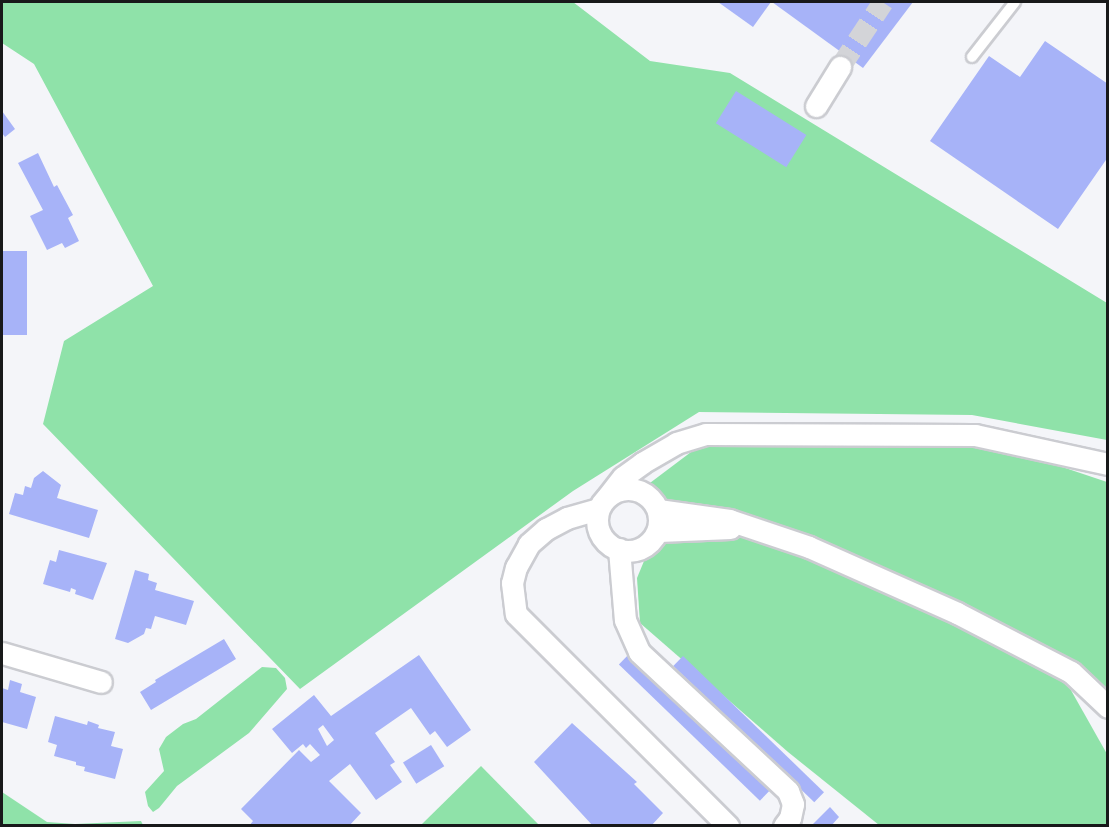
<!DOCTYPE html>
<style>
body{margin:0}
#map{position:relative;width:1109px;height:827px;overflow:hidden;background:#f4f5f9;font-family:Lato,sans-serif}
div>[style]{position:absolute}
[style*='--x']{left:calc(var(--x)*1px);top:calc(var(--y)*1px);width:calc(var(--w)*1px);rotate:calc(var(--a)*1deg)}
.green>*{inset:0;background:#8fe2a9}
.building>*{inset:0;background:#a7b3f8;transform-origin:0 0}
.street-tunnel>*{height:21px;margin-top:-10.5px;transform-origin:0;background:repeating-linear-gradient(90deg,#d3d4d8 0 21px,transparent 0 31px)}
.roads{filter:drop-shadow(2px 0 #cbccd1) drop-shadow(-2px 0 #cbccd1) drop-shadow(0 2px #cbccd1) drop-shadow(0 -2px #cbccd1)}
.lane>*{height:10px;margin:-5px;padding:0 5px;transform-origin:5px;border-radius:5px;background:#fff}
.street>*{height:21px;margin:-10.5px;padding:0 10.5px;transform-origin:10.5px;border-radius:10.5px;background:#fff}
.street>.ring{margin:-10.5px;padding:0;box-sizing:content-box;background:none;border:21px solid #fff;border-radius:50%}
span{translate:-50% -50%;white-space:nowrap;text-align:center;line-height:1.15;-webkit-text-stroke:5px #fff;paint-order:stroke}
.frame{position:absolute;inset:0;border:3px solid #18191a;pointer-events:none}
</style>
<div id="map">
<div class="green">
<i style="clip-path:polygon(2px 2px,573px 2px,650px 61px,730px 73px,1107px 303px,1107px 440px,972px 415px,699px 412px,573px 491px,300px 689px,43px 424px,64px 341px,153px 286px,34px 64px,2px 43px)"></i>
<i style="clip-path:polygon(979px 439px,1107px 482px,1107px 693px,1082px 667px,957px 604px,638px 492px,703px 443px)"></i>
<i style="clip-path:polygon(735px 532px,834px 569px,1059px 669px,1107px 754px,1107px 825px,879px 825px,788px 752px,640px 623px,637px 578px,649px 549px,669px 535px)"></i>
<i style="clip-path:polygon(262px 667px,276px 668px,285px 678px,287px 689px,249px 733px,177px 786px,159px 808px,153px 812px,148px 806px,145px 792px,164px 771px,159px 749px,166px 737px,183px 724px,196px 719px)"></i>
<i style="clip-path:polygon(481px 766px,539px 825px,421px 825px)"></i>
<i style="clip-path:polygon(2px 792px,47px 822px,75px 824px,141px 821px,143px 825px,2px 825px)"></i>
</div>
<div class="building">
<i style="clip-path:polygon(718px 2px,771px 2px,753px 27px)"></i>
<i style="clip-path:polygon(772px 2px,913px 2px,863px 68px)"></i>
<i style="clip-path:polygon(1045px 41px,1108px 84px,1108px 157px,1058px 229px,930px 141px,989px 56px,1020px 77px)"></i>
<i style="left:736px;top:91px;width:83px;height:38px;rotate:32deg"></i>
<i style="clip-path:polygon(2px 111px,15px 129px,5px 137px,2px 133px)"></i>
<i style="clip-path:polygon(38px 153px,54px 187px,57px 185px,73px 215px,68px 218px,79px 241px,65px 248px,62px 243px,47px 250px,30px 216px,43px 210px,18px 163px)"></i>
<i style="left:2px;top:251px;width:25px;height:84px"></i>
<i style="clip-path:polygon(43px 471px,61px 485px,57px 498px,98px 510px,89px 538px,9px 514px,15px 493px,23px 495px,25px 486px,31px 488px,34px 478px)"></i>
<i style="clip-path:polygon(59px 550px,107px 563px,93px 600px,75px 594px,76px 590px,71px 588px,70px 592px,43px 584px,50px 560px,56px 562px)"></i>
<i style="clip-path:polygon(135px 570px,149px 574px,148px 580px,157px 583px,155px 590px,194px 601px,186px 625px,155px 616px,151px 629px,146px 628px,144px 634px,128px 643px,115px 639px)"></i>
<i style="clip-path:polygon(224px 639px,236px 659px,151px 710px,140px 692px,156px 682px,155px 680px)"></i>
<i style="left:630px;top:653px;width:196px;height:16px;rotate:44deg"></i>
<i style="clip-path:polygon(evenodd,419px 655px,471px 730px,447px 747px,435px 731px,430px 735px,411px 708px,375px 733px,395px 762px,390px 765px,402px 782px,376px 800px,350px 764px,329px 781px,361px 813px,349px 826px,249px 826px,253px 821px,241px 809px,299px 750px,311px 762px,320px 755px,310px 744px,306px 748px,303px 744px,292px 753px,272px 729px,314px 695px,331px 716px,419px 655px,323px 725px,334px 740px,327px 746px,318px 729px,323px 725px)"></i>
<i style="left:683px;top:656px;width:196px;height:14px;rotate:44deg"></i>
<i style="clip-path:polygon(10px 680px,22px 684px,20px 692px,36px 697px,27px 729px,2px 722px,2px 688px,8px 690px)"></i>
<i style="clip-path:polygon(55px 716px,87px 725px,88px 721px,99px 725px,98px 728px,115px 732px,111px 746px,123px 749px,115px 779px,84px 771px,85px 767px,76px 765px,76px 762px,54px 756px,57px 745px,48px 742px)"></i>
<i style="clip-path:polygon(572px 723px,637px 782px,634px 784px,663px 813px,651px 826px,593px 826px,534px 762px)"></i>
<i style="left:431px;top:745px;width:25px;height:33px;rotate:58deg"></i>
<i style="clip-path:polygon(830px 807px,839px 817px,831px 826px,811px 826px)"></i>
</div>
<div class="street-tunnel">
<i style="--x:840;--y:67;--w:78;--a:-56.5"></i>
</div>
<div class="roads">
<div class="lane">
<i style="--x:972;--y:57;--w:70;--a:-52"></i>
</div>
<div class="street">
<i style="--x:816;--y:106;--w:46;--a:-58.4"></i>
<i class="ring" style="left:597px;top:489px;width:41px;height:41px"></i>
<i style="--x:608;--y:496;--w:24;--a:-52"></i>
<i style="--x:623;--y:477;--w:24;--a:-36"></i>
<i style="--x:642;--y:463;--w:39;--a:-30"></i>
<i style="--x:676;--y:443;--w:31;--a:-17"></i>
<i style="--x:706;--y:434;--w:269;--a:0.2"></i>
<i style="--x:975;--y:435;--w:136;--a:12.3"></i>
<i style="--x:598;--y:509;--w:32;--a:164"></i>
<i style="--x:567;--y:518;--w:24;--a:152"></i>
<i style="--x:546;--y:529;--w:23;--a:139"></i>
<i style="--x:529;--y:544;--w:26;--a:119"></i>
<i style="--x:516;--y:567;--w:16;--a:104"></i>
<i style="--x:512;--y:583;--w:31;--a:83"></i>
<i style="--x:516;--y:614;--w:300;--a:45"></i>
<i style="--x:658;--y:510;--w:72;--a:8"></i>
<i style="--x:729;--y:520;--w:84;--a:18.6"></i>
<i style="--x:809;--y:547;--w:162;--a:24"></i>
<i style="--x:957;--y:613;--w:128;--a:27.4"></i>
<i style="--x:1071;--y:672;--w:51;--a:43.4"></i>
<i style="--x:659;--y:531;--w:71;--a:-2.4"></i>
<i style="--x:619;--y:549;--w:71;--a:85.2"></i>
<i style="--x:625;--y:620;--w:35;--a:66"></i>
<i style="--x:639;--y:652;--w:204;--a:43"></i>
<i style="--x:788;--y:791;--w:14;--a:69"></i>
<i style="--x:793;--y:804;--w:14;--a:102"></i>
<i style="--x:790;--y:818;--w:10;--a:127"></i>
<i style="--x:2;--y:653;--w:103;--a:16.3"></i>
</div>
</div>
<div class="frame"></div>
</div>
